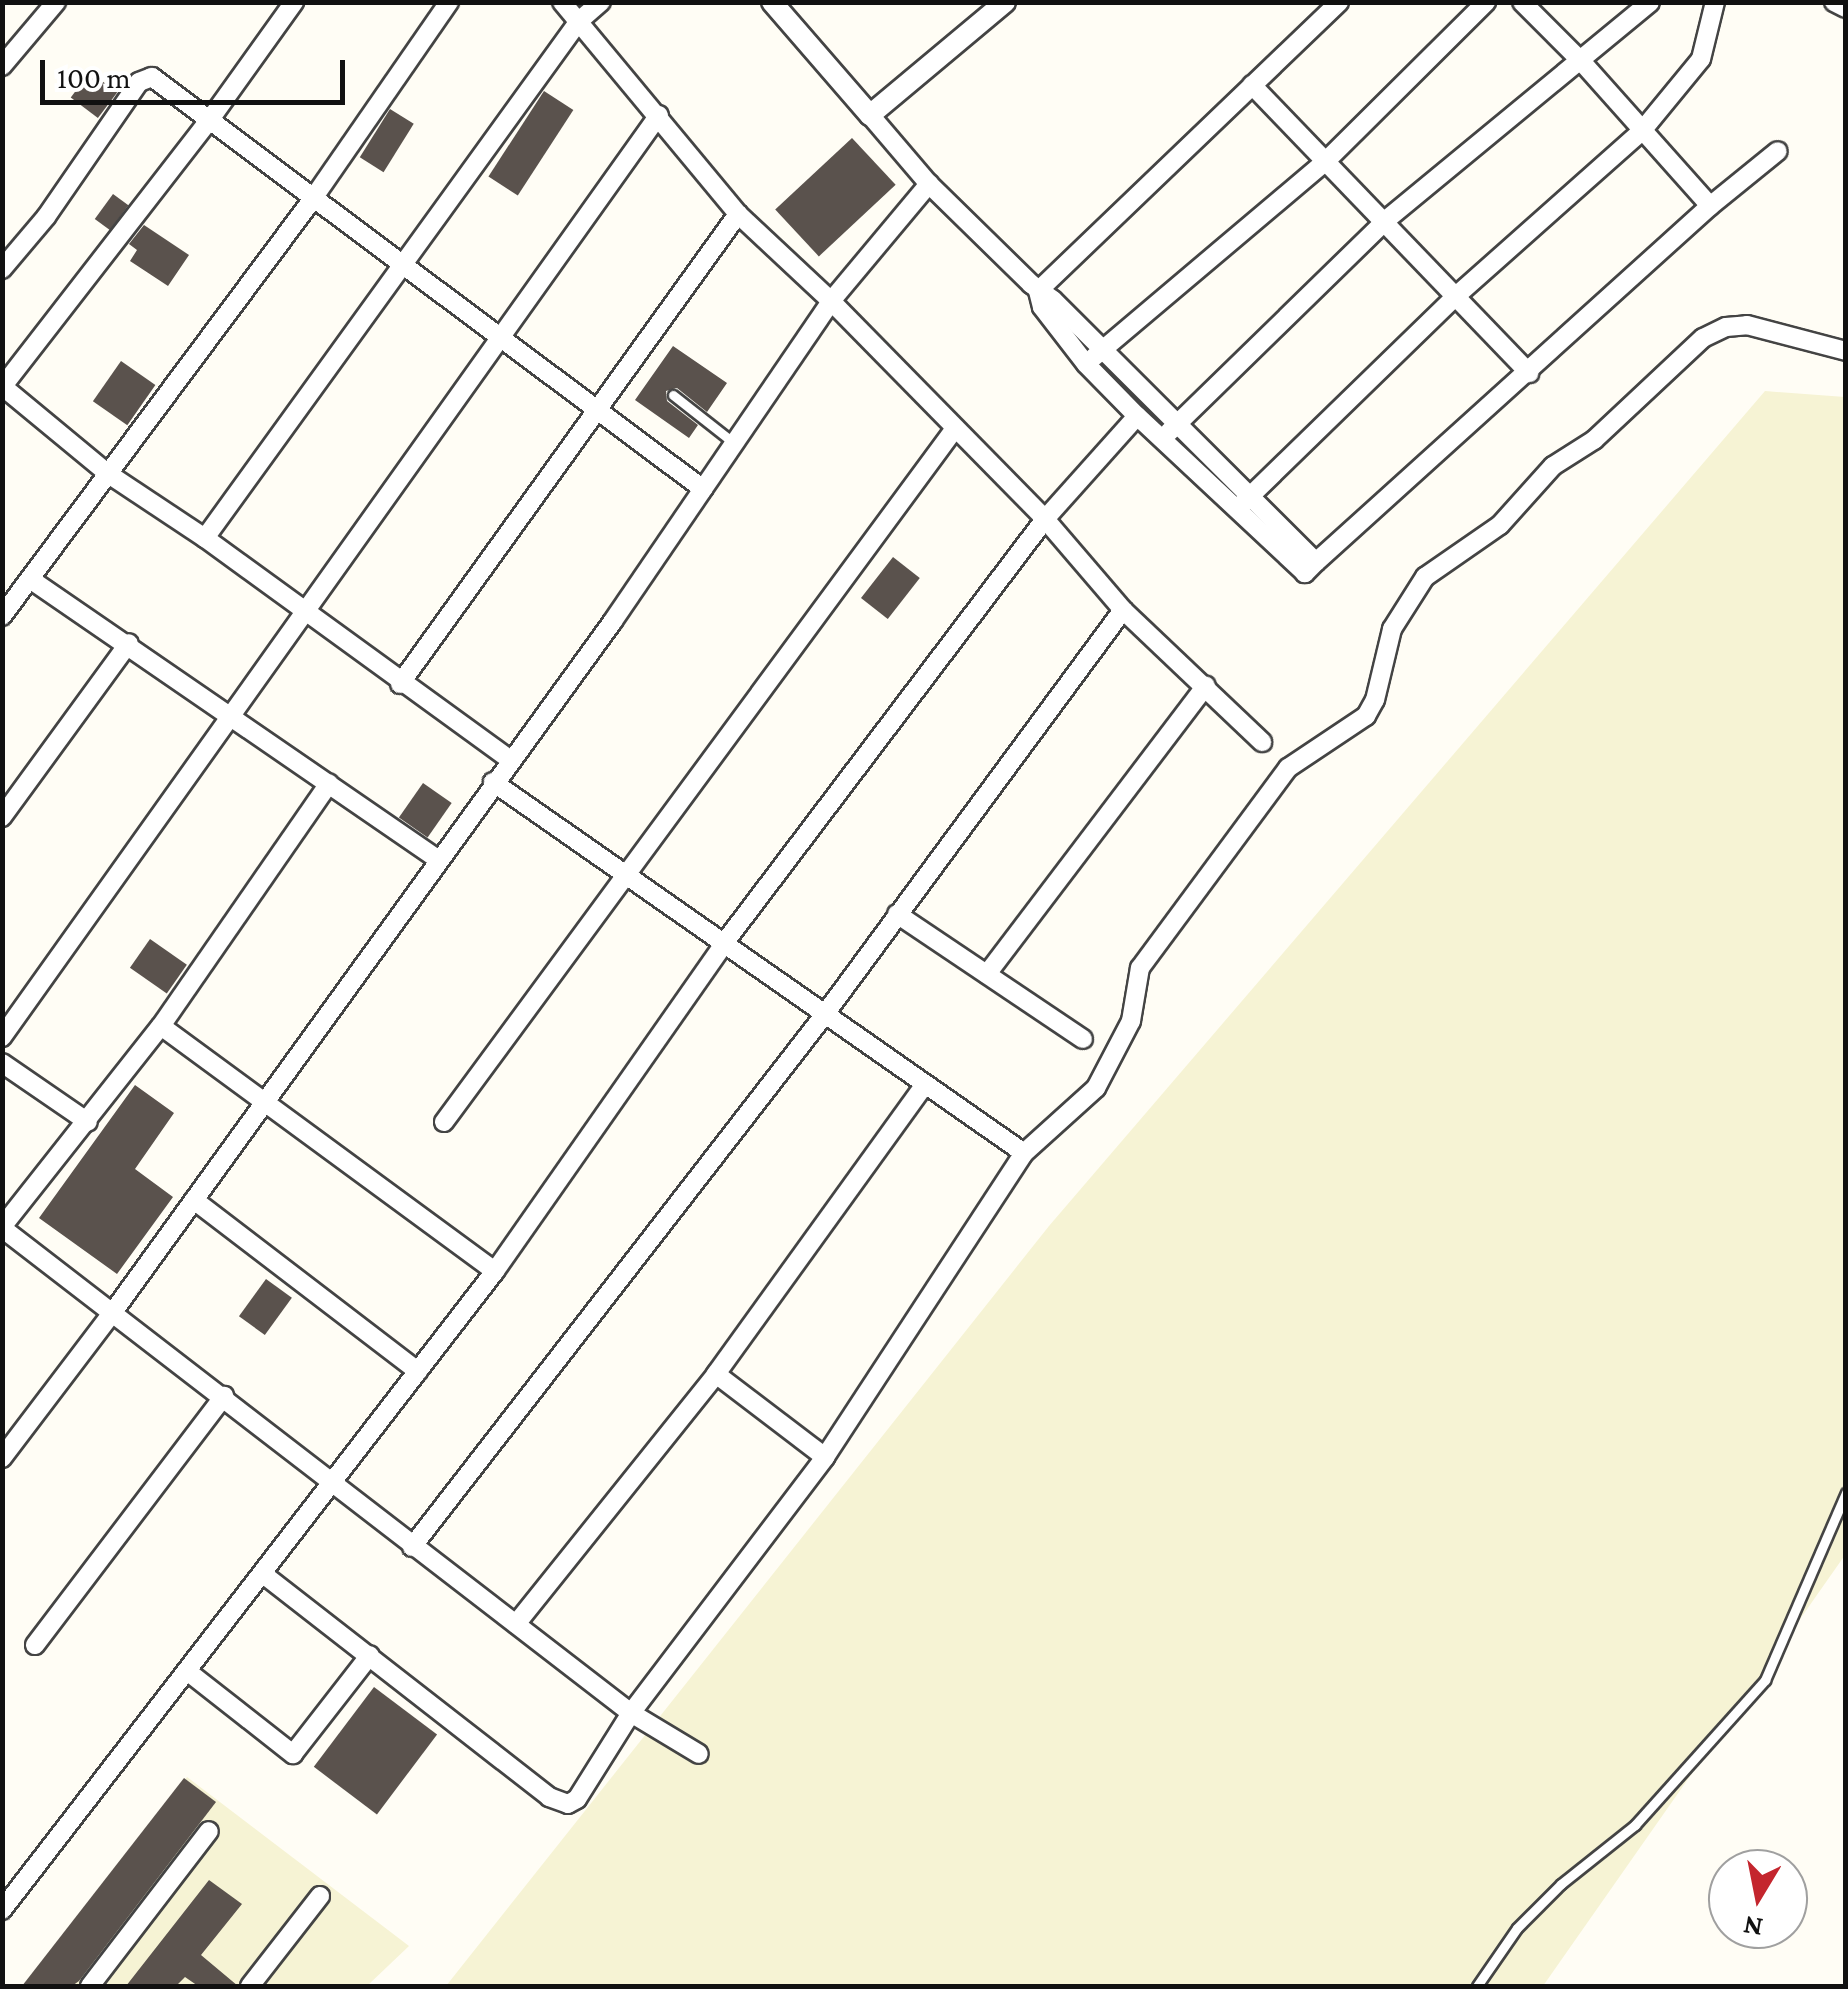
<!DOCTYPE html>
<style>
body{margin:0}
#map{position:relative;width:1848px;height:1989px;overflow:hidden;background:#fffdf5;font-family:"Crimson Pro",serif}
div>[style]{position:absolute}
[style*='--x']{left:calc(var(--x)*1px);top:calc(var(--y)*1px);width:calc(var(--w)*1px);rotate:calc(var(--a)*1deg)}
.farmland>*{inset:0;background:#f6f3d4}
.building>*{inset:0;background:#5a524d;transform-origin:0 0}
.roads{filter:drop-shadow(2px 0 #444) drop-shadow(-2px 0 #444) drop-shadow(0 2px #444) drop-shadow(0 -2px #444)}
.service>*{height:9px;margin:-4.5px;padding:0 4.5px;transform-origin:4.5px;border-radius:4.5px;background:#fff}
.minor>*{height:18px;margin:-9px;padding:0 9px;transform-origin:9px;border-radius:9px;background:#fff}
.tertiary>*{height:20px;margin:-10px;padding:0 10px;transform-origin:10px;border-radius:10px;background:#fff}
span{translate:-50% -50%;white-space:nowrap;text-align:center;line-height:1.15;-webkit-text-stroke:10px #fff;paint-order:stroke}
.frame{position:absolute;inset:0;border:5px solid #111;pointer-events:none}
.north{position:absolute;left:1708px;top:1849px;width:100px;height:100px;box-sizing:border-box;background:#fff;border:2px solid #a0a0a0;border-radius:50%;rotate:190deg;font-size:28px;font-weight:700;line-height:40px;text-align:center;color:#111}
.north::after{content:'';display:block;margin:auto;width:35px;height:45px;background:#c4262e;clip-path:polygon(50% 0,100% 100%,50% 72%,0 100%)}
.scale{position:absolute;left:40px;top:60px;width:305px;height:45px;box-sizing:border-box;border:5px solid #111;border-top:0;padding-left:12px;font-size:30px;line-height:35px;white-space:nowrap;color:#111;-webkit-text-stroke:8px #fff;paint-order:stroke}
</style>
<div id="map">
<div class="farmland">
<i style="clip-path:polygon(1765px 391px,1845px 397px,1845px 1555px,1543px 1986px,446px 1986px,1049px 1226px)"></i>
<i style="clip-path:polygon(187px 1777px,409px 1946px,367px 1986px,30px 1986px)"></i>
</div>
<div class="building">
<i style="left:90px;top:72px;width:34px;height:32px;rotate:37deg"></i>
<i style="left:544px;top:91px;width:35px;height:102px;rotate:33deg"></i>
<i style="left:390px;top:109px;width:28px;height:57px;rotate:32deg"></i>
<i style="left:852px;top:138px;width:64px;height:105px;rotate:47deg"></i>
<i style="left:113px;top:194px;width:19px;height:31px;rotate:36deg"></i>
<i style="clip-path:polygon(144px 225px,189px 255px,168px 286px,130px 261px,137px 250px,129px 244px)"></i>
<i style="clip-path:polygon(673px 346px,727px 383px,707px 412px,677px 388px,666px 391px,667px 401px,698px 425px,689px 438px,635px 400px)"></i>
<i style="left:121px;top:361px;width:42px;height:49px;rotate:35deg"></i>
<i style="left:893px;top:557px;width:34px;height:52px;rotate:38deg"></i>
<i style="left:423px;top:783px;width:35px;height:42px;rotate:35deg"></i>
<i style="left:150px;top:939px;width:45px;height:35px;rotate:35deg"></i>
<i style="clip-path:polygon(135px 1085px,174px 1113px,135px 1169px,173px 1197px,117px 1274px,39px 1218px)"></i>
<i style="left:266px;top:1279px;width:32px;height:46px;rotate:36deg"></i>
<i style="left:374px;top:1687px;width:79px;height:100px;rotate:37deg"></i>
<i style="clip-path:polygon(184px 1778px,216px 1802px,79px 1981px,72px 1986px,22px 1986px)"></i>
<i style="clip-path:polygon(209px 1880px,242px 1904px,201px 1955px,238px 1986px,198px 1986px,185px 1977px,176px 1986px,126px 1986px)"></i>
</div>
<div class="roads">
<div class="service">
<i style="--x:673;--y:395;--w:78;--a:38.2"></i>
<i style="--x:1477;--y:1986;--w:70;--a:-55.4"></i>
<i style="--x:1517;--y:1928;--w:62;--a:-45"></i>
<i style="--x:1561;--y:1884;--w:95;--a:-38.6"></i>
<i style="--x:1635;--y:1825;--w:195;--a:-48.1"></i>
<i style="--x:1765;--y:1680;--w:204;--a:-66.6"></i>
</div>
<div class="minor">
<i style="--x:562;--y:2;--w:276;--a:50.3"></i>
<i style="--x:738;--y:214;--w:127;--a:43.1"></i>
<i style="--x:831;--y:301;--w:305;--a:45.5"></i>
<i style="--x:1045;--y:519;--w:120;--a:49.4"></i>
<i style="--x:1123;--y:610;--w:192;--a:43.5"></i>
<i style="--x:1522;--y:2;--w:83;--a:45"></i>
<i style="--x:1581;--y:61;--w:194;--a:48.3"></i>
<i style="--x:1834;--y:2;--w:13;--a:27"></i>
<i style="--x:2;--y:66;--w:84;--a:-49.8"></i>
<i style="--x:1252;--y:85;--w:400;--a:46.1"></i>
<i style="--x:870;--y:115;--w:91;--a:49.5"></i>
<i style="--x:929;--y:184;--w:143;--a:44.4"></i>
<i style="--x:1031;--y:284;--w:27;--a:36"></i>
<i style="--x:1053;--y:300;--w:371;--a:44.9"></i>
<i style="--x:1316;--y:562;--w:16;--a:135"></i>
<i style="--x:1305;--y:573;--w:230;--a:-136.9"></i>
<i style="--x:1137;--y:416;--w:73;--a:-134.4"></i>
<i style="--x:1086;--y:364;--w:72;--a:-127.7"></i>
<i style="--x:1042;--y:307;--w:16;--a:-104"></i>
<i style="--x:2;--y:269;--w:68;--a:-49.8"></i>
<i style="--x:46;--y:217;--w:164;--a:-55.4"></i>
<i style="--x:139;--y:82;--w:14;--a:-21"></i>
<i style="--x:152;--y:77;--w:688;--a:36.79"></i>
<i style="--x:1038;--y:291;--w:417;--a:-43.8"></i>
<i style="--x:1094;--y:357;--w:307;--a:-40.2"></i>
<i style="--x:1328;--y:159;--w:223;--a:-44.8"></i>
<i style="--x:2;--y:386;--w:136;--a:39.6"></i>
<i style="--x:107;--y:473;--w:118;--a:33.6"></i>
<i style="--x:205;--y:538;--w:376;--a:36"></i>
<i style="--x:3;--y:386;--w:339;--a:-52.2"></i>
<i style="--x:211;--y:118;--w:143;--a:-54.4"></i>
<i style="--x:1169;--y:432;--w:303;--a:-44.3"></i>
<i style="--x:1386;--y:220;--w:342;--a:-39.5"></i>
<i style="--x:1241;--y:505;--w:300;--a:-44.2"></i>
<i style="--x:1456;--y:296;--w:247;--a:-41.6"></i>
<i style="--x:1641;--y:132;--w:94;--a:-50.6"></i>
<i style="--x:1701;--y:59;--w:59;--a:-76.2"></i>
<i style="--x:205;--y:538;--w:638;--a:-54.12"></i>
<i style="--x:579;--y:21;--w:29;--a:-41"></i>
<i style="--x:1316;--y:562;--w:531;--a:-42.1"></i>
<i style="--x:1710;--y:206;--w:87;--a:-39"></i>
<i style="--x:30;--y:579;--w:495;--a:34.5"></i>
<i style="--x:2;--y:616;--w:519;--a:-53.31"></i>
<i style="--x:312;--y:200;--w:241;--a:-55.3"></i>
<i style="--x:400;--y:684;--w:579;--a:-54.28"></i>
<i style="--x:2;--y:817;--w:215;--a:-53.9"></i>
<i style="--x:897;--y:914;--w:224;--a:33.9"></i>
<i style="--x:987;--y:974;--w:362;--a:-52.8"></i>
<i style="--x:161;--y:1026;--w:414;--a:36.3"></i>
<i style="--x:2;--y:1037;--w:1132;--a:-54.53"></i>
<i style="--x:2;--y:1063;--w:104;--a:34.5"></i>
<i style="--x:444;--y:1122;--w:858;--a:-53.62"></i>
<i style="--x:1024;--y:1153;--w:97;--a:-42.1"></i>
<i style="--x:1096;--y:1088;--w:76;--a:-62.4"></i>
<i style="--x:1131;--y:1021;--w:54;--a:-80.4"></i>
<i style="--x:1140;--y:968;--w:249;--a:-53.5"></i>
<i style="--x:1288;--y:768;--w:94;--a:-33.7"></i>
<i style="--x:1366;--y:716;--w:18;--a:-61"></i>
<i style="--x:1375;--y:700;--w:73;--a:-76.5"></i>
<i style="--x:1392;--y:629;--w:62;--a:-57.6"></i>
<i style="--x:1425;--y:577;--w:91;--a:-34.7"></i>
<i style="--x:1500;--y:525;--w:79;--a:-48.1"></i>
<i style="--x:1553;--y:466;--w:49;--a:-32.4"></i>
<i style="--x:1594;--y:440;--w:149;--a:-43.1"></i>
<i style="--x:1703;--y:338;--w:25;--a:-26"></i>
<i style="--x:1726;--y:327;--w:21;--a:-5"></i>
<i style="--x:1747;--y:325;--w:102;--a:14.7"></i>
<i style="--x:194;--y:1200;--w:282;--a:37.4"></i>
<i style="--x:2;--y:1227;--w:256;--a:-51.7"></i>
<i style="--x:161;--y:1026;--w:295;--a:-55.3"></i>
<i style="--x:2;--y:1228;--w:794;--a:37.63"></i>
<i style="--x:631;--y:1713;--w:79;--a:31.1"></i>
<i style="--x:716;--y:1374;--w:137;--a:37.3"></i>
<i style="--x:2;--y:1458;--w:183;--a:-52.8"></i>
<i style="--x:113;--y:1312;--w:853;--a:-54.11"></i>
<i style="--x:613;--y:621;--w:387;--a:-55.7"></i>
<i style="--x:831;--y:301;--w:153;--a:-50.1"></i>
<i style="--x:412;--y:1547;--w:674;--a:-52.23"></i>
<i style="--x:825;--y:1014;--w:502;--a:-53.59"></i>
<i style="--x:263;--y:1574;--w:363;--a:37.9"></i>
<i style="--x:549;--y:1797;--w:20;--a:20"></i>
<i style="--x:568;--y:1804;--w:10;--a:-29"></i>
<i style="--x:577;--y:1799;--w:102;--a:-57.9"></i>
<i style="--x:631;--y:1713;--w:321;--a:-52.8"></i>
<i style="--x:825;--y:1457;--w:363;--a:-56.8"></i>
<i style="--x:1024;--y:1153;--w:648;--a:-145.06"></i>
<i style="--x:516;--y:1624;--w:320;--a:-51.3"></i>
<i style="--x:716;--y:1374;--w:357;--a:-54.2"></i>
<i style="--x:35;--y:1645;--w:313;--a:-52.8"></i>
<i style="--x:187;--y:1671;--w:135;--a:38.1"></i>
<i style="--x:293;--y:1754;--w:125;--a:-52.1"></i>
<i style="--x:2;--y:1910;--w:807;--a:-52.35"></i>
<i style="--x:495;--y:1271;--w:401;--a:-55"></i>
<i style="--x:725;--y:942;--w:530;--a:-52.89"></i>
<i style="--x:1045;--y:519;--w:138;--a:-48.2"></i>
<i style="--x:90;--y:1986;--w:195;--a:-52.5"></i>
<i style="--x:250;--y:1986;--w:114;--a:-52.1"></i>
</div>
<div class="tertiary">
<i style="--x:772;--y:2;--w:150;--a:49.1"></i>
<i style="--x:870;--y:115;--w:176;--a:-39.9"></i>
</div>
</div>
<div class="frame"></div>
<div class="north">N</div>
<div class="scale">100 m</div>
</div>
